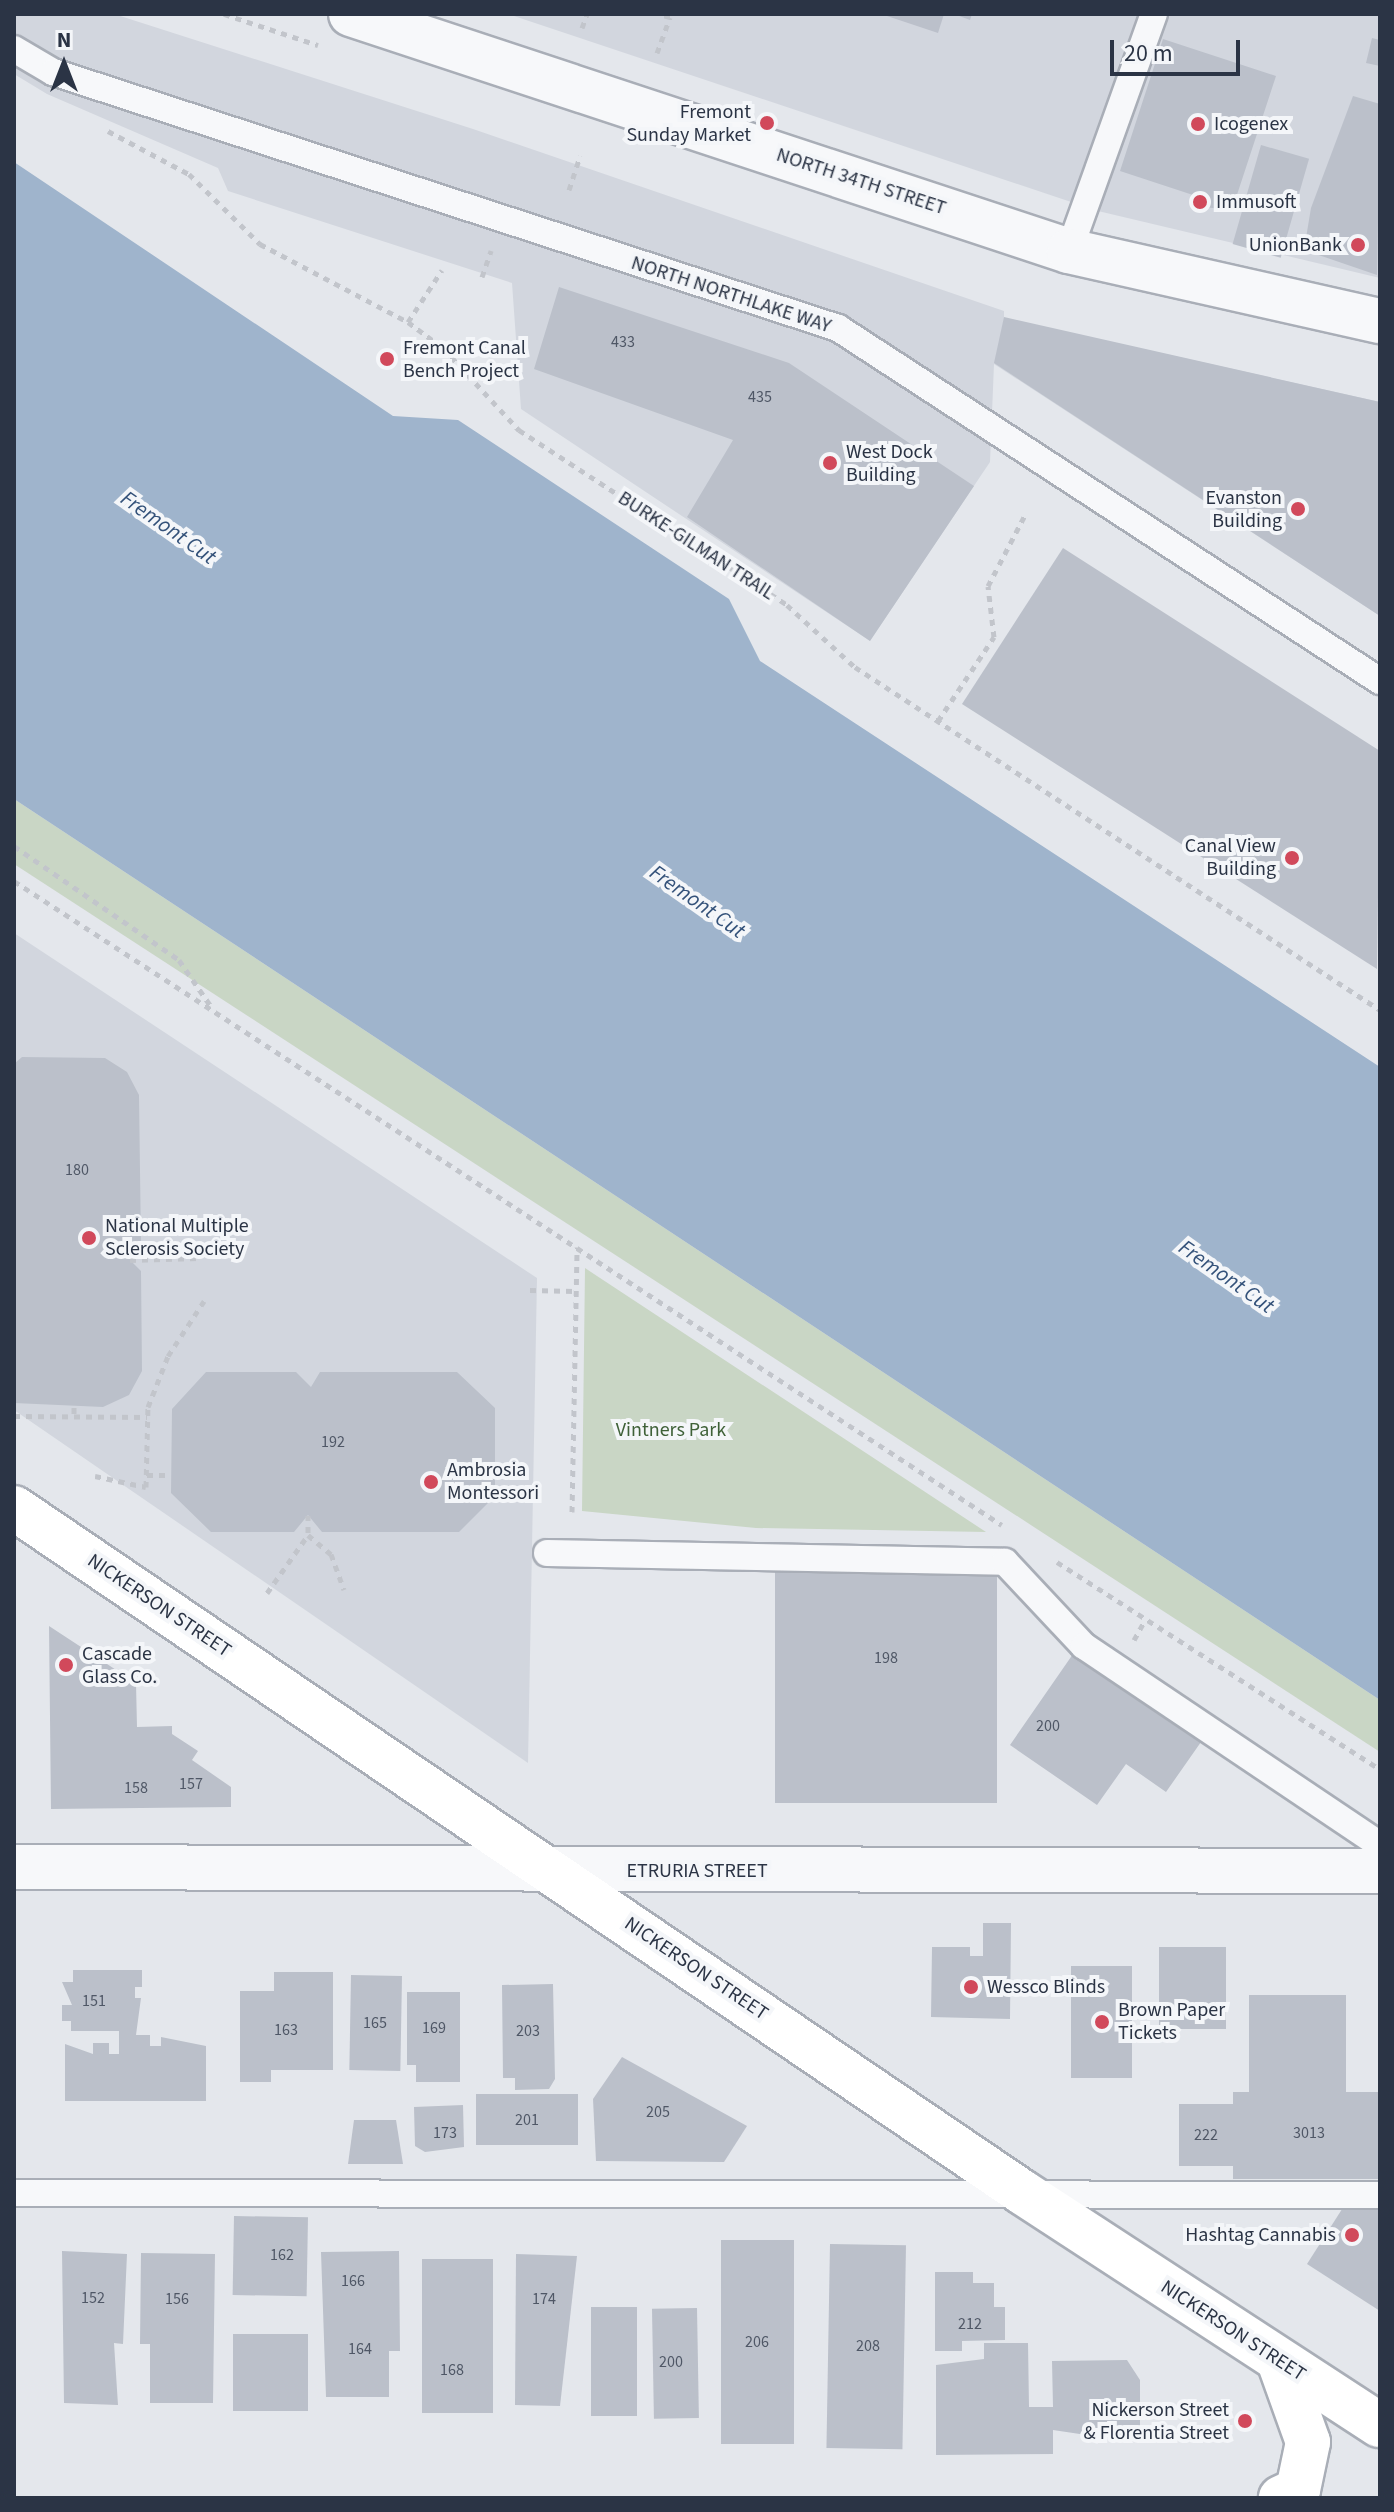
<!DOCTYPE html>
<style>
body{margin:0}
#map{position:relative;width:1394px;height:2512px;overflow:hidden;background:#e4e7ec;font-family:"Source Sans 3",sans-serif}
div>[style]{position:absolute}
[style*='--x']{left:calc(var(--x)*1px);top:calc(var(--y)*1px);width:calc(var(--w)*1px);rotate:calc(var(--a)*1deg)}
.built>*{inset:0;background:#d2d6de}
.green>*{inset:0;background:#c9d6c5}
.water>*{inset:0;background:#9fb4cc}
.building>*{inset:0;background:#bbc0ca;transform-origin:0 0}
.path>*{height:5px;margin-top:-2.5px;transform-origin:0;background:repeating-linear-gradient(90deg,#c2c5cb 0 6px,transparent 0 12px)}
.roads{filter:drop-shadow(2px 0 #a9aeb7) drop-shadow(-2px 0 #a9aeb7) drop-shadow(0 2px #a9aeb7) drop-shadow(0 -2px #a9aeb7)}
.lane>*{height:26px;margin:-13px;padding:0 13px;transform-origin:13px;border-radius:13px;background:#f7f8fa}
.street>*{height:44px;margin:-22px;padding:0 22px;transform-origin:22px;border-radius:22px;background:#f7f8fa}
.secondary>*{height:44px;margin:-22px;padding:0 22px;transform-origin:22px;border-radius:22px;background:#fff}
.primary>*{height:44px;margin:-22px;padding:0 22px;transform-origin:22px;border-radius:22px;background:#fff}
.dots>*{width:22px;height:22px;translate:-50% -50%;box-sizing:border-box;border:4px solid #f4f6f9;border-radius:50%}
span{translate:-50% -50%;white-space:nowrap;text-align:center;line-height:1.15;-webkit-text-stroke:8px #f4f6f9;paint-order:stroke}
.number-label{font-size:16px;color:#4f5766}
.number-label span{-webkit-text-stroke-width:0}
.poi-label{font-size:20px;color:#2b3445}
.right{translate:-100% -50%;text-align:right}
.left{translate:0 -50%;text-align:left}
.street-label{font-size:20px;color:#2b3445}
.park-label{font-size:20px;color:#3f6138}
.water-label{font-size:22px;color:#34527a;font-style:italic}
.frame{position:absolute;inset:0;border:16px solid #2b3445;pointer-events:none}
.north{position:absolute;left:24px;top:24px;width:80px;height:80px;-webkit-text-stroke:6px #f4f6f9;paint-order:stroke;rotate:0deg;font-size:22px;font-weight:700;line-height:32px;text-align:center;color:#2b3445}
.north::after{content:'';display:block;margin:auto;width:28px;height:36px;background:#2b3445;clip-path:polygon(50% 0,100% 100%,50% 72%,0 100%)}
.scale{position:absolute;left:1110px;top:40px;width:130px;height:36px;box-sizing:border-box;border:4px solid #2b3445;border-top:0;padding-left:10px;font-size:24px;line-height:28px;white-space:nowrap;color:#2b3445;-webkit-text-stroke:6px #f4f6f9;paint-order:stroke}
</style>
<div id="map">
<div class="built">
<i style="clip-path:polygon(14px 14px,114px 14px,473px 129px,1004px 311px,1004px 318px,1380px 402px,1380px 616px,994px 364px,990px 462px,870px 641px,521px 409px,512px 283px,228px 191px,218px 168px,47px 94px,14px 74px)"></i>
<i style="clip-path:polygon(508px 14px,1380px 14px,1380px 278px,1098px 211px)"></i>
<i style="clip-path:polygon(14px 933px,537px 1278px,528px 1763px,14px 1410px)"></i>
</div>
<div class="green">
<i style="clip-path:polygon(14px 799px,1380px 1700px,1380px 1752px,14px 864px)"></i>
<i style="clip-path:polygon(585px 1268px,597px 1276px,986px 1532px,756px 1528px,582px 1511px)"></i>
</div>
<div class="water">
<i style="clip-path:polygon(14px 162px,393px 416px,458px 420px,729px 599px,760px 661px,1380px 1067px,1380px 1700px,14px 799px)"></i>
</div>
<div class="building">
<i style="clip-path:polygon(881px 14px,944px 14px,938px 33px)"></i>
<i style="clip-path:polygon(954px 14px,972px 14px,970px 20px)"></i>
<i style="clip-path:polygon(1372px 38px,1380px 40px,1380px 66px,1366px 63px)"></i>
<i style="clip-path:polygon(1163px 39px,1276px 76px,1232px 210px,1193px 206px,1196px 196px,1120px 171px)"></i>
<i style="clip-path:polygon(1353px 96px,1380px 104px,1377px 275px,1304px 250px,1311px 208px)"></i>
<i style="left:1261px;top:145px;width:50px;height:103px;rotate:16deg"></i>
<i style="clip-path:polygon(559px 287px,789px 363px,974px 486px,870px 641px,687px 517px,733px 440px,534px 369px)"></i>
<i style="clip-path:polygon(1004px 317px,1380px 402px,1380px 616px,994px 363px)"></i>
<i style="clip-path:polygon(1063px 548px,1380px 751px,1377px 969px,962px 704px)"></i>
<i style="clip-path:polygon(22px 1057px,105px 1058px,127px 1072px,139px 1095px,141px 1246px,130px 1260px,141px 1271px,142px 1371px,129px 1395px,103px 1407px,14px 1403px,14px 1064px)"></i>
<i style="clip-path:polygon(206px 1372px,296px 1372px,311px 1387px,320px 1372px,457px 1372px,495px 1408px,495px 1496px,459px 1532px,322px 1532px,308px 1515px,294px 1532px,211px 1532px,171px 1493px,172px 1409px)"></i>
<i style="left:775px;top:1569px;width:222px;height:234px"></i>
<i style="clip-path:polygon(49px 1626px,136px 1683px,137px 1727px,172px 1726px,172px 1734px,198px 1751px,192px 1760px,231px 1787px,231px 1807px,51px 1809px)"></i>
<i style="clip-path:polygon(1073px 1654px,1201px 1742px,1166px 1792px,1126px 1764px,1097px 1805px,1010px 1745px)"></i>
<i style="clip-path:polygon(983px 1923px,1011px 1923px,1010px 2019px,931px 2017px,932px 1947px,970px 1947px,970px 1956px,983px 1956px)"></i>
<i style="left:1159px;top:1947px;width:67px;height:82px"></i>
<i style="left:1071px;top:1966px;width:61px;height:112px"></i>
<i style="clip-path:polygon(73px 1970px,142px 1970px,142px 1987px,135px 1987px,135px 1998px,141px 1998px,136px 2035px,150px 2035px,150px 2046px,161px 2046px,161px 2037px,206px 2046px,206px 2101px,65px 2101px,65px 2044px,93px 2054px,93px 2043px,109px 2043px,109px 2054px,119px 2054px,119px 2031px,71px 2031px,71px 2021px,62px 2021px,62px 2005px,72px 2005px,62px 1982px,73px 1982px)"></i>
<i style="clip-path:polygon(274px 1972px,333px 1972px,333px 2070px,271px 2070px,271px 2082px,240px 2082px,240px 1991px,274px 1991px)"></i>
<i style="left:351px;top:1975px;width:51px;height:95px;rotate:1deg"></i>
<i style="clip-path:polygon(553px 1984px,555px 2079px,549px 2089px,515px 2090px,515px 2078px,503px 2078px,502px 1985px)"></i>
<i style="clip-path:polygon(407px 1992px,460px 1992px,460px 2082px,416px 2082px,416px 2065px,407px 2065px)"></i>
<i style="clip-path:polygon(1249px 1995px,1346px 1995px,1346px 2092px,1380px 2092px,1380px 2179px,1233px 2179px,1233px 2166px,1179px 2166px,1179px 2104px,1233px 2104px,1233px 2092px,1249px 2092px)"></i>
<i style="clip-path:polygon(622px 2057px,747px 2126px,724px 2162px,596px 2161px,593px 2099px)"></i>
<i style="left:476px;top:2094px;width:102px;height:51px"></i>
<i style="clip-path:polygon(463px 2105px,464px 2147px,425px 2152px,415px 2146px,414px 2107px)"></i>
<i style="clip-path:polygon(354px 2120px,396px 2120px,403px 2164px,348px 2164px)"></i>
<i style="clip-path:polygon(1344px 2206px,1380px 2206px,1380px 2311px,1307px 2264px)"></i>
<i style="left:234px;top:2216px;width:74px;height:79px;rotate:1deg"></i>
<i style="left:721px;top:2240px;width:73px;height:204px"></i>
<i style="left:830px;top:2244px;width:76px;height:204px;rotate:1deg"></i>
<i style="clip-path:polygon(62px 2251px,127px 2254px,123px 2344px,114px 2343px,118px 2405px,64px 2403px)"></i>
<i style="clip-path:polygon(399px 2251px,400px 2351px,389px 2351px,389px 2397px,326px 2397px,321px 2252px)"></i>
<i style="clip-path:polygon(141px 2253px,215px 2254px,213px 2403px,150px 2403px,150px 2344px,140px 2344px)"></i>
<i style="clip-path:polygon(516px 2254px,577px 2256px,560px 2406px,515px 2405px)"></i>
<i style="left:422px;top:2259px;width:71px;height:154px"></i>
<i style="clip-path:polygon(935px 2272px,973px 2272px,973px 2283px,994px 2283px,994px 2307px,1005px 2307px,1005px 2340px,962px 2341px,962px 2351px,935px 2351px)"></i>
<i style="left:591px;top:2307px;width:46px;height:109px"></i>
<i style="left:697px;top:2308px;width:110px;height:45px;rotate:89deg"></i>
<i style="left:233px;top:2334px;width:75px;height:77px"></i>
<i style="clip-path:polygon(984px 2343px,1028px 2343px,1029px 2407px,1053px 2407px,1052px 2361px,1127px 2360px,1140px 2380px,1140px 2443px,1053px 2430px,1053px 2454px,936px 2455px,936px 2365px,984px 2359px)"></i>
</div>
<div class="path">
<i style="--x:224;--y:14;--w:99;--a:18.3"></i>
<i style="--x:582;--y:28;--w:15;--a:-70"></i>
<i style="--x:657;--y:53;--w:38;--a:-70"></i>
<i style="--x:670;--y:17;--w:11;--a:-165"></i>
<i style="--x:108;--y:131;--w:92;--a:28"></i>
<i style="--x:189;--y:174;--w:100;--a:44.6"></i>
<i style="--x:260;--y:244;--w:167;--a:27.8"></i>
<i style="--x:408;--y:322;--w:44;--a:36.6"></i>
<i style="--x:443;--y:348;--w:112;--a:47.2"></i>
<i style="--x:519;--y:430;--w:320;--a:33.1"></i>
<i style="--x:787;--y:605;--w:92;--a:42.4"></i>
<i style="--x:855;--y:667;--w:627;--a:33.16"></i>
<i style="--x:569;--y:190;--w:36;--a:-72"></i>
<i style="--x:482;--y:277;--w:28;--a:-71"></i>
<i style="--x:408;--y:322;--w:62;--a:-56.8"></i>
<i style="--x:938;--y:721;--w:101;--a:-56.3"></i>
<i style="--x:994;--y:637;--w:51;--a:-96.7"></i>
<i style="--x:988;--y:586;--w:80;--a:-62.5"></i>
<i style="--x:14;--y:846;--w:201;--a:34.6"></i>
<i style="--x:179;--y:960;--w:55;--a:55.4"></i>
<i style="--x:14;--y:881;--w:1179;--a:33.1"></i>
<i style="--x:130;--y:1260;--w:69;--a:-1.7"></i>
<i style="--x:530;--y:1290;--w:45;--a:1.3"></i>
<i style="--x:74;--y:1407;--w:10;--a:90"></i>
<i style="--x:14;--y:1416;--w:133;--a:0.4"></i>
<i style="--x:147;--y:1475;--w:24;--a:0"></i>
<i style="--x:95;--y:1476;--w:52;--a:12.2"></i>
<i style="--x:146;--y:1487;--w:80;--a:-88.6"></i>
<i style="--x:148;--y:1407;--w:55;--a:-68.6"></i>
<i style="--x:168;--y:1356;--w:66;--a:-56.8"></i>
<i style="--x:572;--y:1512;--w:265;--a:-88.9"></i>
<i style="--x:308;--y:1515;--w:20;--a:90"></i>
<i style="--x:308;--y:1535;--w:30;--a:40"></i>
<i style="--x:331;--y:1554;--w:38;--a:70"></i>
<i style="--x:1057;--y:1562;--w:384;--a:32.7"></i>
<i style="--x:267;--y:1593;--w:71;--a:-54.7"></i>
<i style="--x:1134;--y:1640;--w:23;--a:-61"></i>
</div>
<div class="roads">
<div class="lane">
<i style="--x:14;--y:49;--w:45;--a:30.5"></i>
<i style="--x:53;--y:72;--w:826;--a:18.06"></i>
<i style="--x:838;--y:328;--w:647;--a:33.08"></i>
<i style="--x:1069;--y:251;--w:252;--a:-70.3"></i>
<i style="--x:547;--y:1553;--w:458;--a:1.1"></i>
<i style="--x:1005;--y:1562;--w:115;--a:46.8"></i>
<i style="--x:1084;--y:1646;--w:357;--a:33.9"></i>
<i style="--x:14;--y:2193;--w:1366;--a:0.08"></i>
</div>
<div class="street">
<i style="--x:351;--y:14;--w:756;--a:18.27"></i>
<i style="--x:1069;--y:251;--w:319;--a:12.7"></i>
<i style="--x:14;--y:1867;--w:1366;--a:0.17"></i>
</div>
<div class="secondary">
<i style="--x:1279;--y:2361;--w:86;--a:70.3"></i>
<i style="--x:1308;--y:2442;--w:49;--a:101.8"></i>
<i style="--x:1298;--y:2490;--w:19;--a:155"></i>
</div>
<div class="primary">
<i style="--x:14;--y:1508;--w:1218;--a:34.16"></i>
<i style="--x:1022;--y:2192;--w:427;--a:33.1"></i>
</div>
</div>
<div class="dots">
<i style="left:767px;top:123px;background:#d1495b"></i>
<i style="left:1198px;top:124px;background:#d1495b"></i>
<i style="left:1200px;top:202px;background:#d1495b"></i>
<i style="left:1358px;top:245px;background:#d1495b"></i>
<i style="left:387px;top:359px;background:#d1495b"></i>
<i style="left:830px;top:463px;background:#d1495b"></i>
<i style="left:1298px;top:509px;background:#d1495b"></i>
<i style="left:1292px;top:858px;background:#d1495b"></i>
<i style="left:89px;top:1238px;background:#d1495b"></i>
<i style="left:431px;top:1482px;background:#d1495b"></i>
<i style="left:66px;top:1665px;background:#d1495b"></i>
<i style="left:971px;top:1987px;background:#d1495b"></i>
<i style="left:1102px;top:2022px;background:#d1495b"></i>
<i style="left:1352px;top:2235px;background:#d1495b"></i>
<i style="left:1245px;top:2421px;background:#d1495b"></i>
</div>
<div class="number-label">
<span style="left:623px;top:342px">433</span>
<span style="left:760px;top:397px">435</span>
<span style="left:77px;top:1170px">180</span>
<span style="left:333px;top:1442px">192</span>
<span style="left:886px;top:1658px">198</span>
<span style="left:1048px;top:1726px">200</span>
<span style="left:191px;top:1784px">157</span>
<span style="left:136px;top:1788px">158</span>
<span style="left:94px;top:2001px">151</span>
<span style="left:375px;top:2023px">165</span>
<span style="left:434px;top:2028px">169</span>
<span style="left:286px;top:2030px">163</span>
<span style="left:528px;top:2031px">203</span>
<span style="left:658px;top:2112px">205</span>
<span style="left:527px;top:2120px">201</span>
<span style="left:445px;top:2133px">173</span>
<span style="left:1309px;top:2133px">3013</span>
<span style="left:1206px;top:2135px">222</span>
<span style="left:282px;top:2255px">162</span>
<span style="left:353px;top:2281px">166</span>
<span style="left:93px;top:2298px">152</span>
<span style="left:177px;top:2299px">156</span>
<span style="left:544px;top:2299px">174</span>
<span style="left:970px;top:2324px">212</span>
<span style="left:757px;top:2342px">206</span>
<span style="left:868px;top:2346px">208</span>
<span style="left:360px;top:2349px">164</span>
<span style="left:671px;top:2362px">200</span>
<span style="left:452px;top:2370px">168</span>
</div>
<div class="poi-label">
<span class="right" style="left:751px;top:124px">Fremont<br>Sunday Market</span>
<span class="left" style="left:1214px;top:124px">Icogenex</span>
<span class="left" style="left:1216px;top:202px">Immusoft</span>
<span class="right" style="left:1342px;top:245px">UnionBank</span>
<span class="left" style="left:403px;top:360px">Fremont Canal<br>Bench Project</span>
<span class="left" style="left:846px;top:464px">West Dock<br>Building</span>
<span class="right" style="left:1282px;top:510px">Evanston<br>Building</span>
<span class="right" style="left:1276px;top:858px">Canal View<br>Building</span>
<span class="left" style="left:105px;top:1238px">National Multiple<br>Sclerosis Society</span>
<span class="left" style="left:447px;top:1482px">Ambrosia<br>Montessori</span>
<span class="left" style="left:82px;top:1666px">Cascade<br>Glass Co.</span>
<span class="left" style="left:987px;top:1987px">Wessco Blinds</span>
<span class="left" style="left:1118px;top:2022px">Brown Paper<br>Tickets</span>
<span class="right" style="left:1336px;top:2235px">Hashtag Cannabis</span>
<span class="right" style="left:1229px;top:2422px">Nickerson Street<br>&amp; Florentia Street</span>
</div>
<div class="street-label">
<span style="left:861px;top:182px;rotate:18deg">NORTH 34TH STREET</span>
<span style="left:731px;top:295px;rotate:18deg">NORTH NORTHLAKE WAY</span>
<span style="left:696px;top:546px;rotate:33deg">BURKE-GILMAN TRAIL</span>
<span style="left:159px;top:1606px;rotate:34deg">NICKERSON STREET</span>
<span style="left:697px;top:1871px">ETRURIA STREET</span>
<span style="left:696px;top:1969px;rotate:34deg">NICKERSON STREET</span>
<span style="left:1233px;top:2331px;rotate:33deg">NICKERSON STREET</span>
</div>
<div class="park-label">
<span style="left:671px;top:1430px">Vintners Park</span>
</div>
<div class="water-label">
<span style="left:168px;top:528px;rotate:35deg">Fremont Cut</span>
<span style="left:697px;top:902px;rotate:35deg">Fremont Cut</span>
<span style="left:1226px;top:1277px;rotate:35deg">Fremont Cut</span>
</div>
<div class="frame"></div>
<div class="north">N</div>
<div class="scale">20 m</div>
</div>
